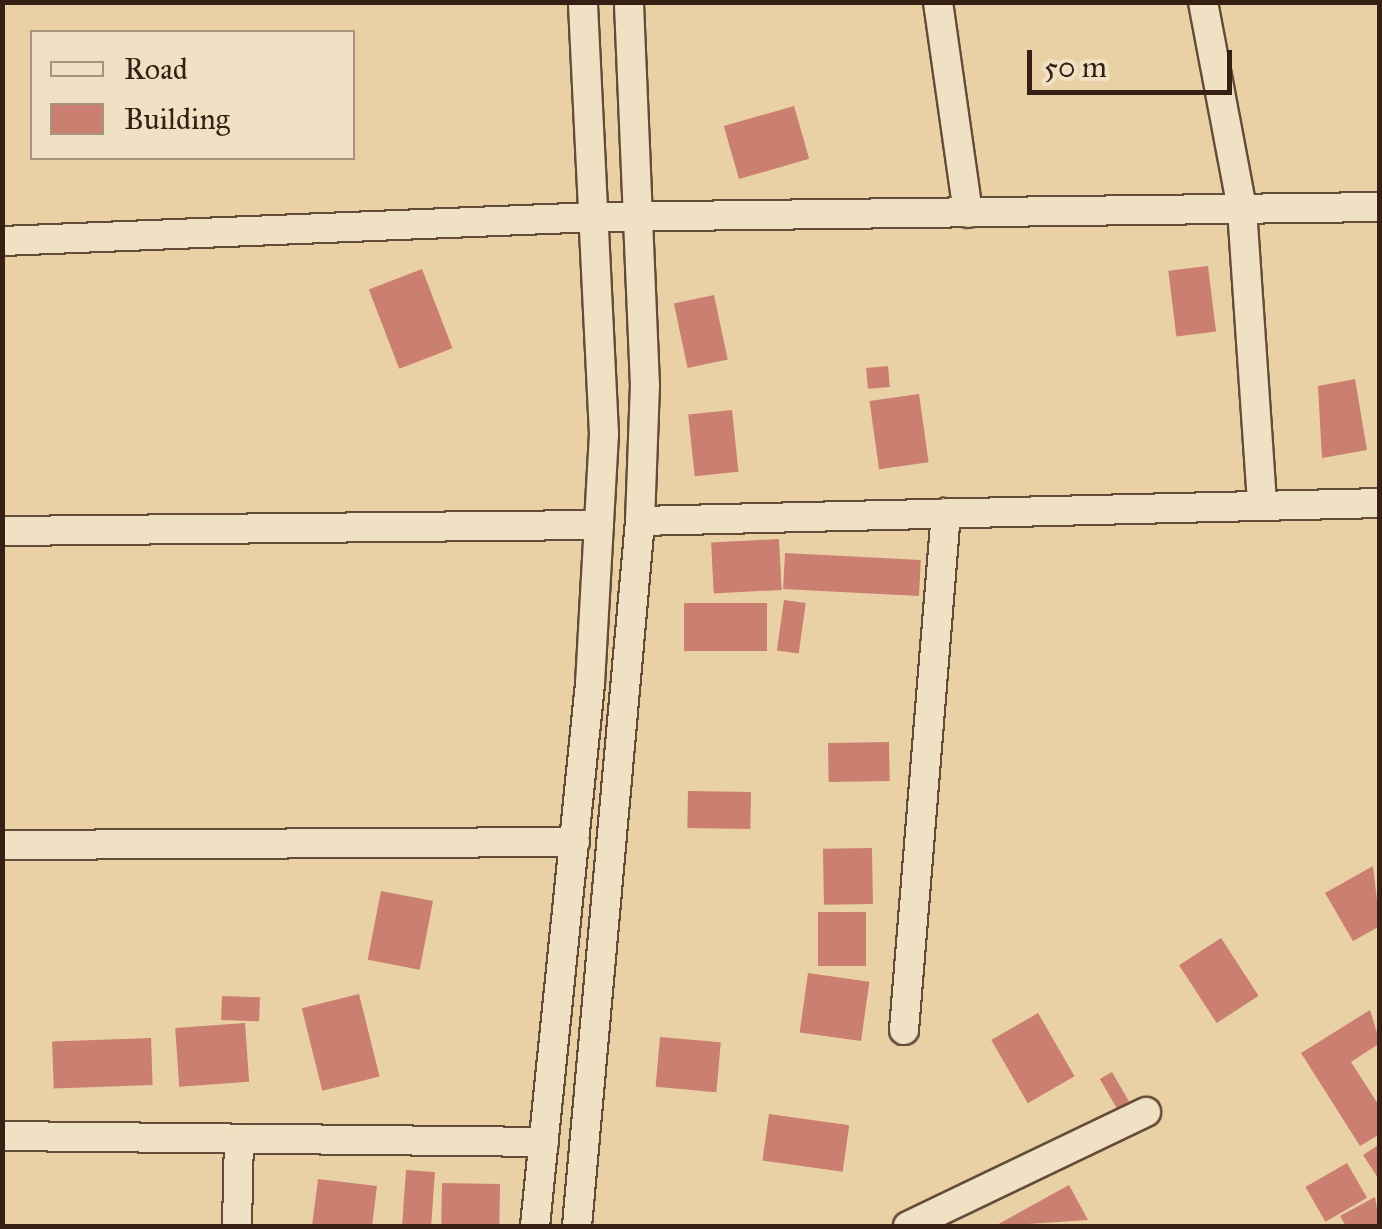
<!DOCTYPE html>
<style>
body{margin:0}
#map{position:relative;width:1382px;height:1229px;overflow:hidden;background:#e9d1a5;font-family:"IM FELL Great Primer",serif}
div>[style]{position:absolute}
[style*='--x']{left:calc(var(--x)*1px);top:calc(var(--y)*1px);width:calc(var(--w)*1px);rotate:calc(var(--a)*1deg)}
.building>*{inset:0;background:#ca7f70;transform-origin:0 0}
.roads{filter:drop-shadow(2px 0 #634c38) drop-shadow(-2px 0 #634c38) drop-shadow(0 2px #634c38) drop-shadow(0 -2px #634c38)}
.street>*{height:28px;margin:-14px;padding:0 14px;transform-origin:14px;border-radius:14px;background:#f1e1c4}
span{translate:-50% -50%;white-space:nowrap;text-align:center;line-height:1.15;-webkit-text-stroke:9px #f1e1c4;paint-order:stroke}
.frame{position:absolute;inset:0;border:5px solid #362014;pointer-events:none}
.legend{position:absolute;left:30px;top:30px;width:325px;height:130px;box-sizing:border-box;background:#f1e1c4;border:2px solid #a6947e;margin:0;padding:12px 18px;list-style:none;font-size:30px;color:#362014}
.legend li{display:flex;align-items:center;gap:20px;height:50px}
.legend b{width:50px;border:2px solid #a6947e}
.scale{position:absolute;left:1027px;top:50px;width:205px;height:45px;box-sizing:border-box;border:5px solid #362014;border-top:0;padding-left:12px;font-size:30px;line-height:35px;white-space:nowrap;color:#362014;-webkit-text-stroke:8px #f1e1c4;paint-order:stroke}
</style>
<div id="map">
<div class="building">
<i style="left:794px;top:106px;width:55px;height:73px;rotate:74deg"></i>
<i style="left:1208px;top:266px;width:66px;height:40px;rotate:83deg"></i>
<i style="left:422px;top:269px;width:85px;height:57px;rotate:69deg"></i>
<i style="left:714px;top:295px;width:66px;height:41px;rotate:78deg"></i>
<i style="left:888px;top:366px;width:21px;height:22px;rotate:85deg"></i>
<i style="clip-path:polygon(1355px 379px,1367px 450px,1322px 458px,1318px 386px)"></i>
<i style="left:919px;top:394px;width:69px;height:50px;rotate:82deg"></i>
<i style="left:732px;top:410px;width:62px;height:44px;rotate:84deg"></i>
<i style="left:779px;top:539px;width:51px;height:68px;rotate:87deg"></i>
<i style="left:785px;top:553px;width:136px;height:36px;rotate:3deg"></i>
<i style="left:784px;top:600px;width:22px;height:51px;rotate:8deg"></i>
<i style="left:767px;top:603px;width:48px;height:83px;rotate:90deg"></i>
<i style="left:889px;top:742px;width:39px;height:61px;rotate:89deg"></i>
<i style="left:688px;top:791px;width:63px;height:37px;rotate:1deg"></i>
<i style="left:872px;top:848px;width:56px;height:49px;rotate:89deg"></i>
<i style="clip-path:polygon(1373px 866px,1380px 926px,1353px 941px,1325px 893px)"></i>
<i style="left:381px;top:891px;width:53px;height:70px;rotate:11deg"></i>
<i style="left:818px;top:912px;width:48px;height:54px"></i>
<i style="left:1221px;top:938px;width:69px;height:50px;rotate:57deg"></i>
<i style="left:808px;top:973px;width:62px;height:60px;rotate:8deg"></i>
<i style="left:359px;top:994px;width:85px;height:59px;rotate:76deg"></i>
<i style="left:222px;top:996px;width:38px;height:24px;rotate:2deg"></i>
<i style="clip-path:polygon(1370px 1010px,1380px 1043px,1351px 1062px,1380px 1107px,1380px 1134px,1360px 1146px,1301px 1053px)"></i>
<i style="left:1038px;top:1013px;width:73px;height:54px;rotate:60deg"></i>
<i style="left:245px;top:1023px;width:59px;height:70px;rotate:86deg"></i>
<i style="left:660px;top:1037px;width:61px;height:50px;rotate:5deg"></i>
<i style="left:151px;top:1038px;width:47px;height:99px;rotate:88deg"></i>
<i style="left:1112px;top:1072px;width:34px;height:14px;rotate:60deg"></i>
<i style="left:769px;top:1114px;width:81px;height:47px;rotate:8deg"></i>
<i style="clip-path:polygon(1380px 1144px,1380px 1181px,1363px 1155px)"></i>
<i style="left:1347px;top:1163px;width:40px;height:48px;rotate:60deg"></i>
<i style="left:406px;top:1170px;width:29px;height:56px;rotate:4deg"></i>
<i style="clip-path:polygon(318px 1179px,377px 1186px,372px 1226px,312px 1226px)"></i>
<i style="left:442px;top:1183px;width:58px;height:43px;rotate:1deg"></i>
<i style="clip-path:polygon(1069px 1185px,1088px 1220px,995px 1226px)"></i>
<i style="clip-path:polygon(1375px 1197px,1380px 1226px,1346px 1226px,1340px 1216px)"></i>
</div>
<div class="roads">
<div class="street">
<i style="--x:938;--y:2;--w:213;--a:81.9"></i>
<i style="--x:1203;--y:2;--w:211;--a:79.3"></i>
<i style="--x:1242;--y:209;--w:297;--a:86.1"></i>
<i style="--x:2;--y:241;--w:595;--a:-2.31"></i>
<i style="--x:597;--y:217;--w:783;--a:-0.73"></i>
<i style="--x:640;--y:521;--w:740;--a:-1.39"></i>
<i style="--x:2;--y:531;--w:597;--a:-0.58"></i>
<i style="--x:2;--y:845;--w:573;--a:-0.3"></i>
<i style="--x:904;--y:1030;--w:519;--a:-85.36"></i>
<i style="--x:2;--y:1136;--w:542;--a:0.63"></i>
<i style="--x:237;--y:1226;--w:87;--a:-88.7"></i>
<i style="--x:535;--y:1226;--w:545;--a:-84.21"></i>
<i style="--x:590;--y:684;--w:250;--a:-86.8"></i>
<i style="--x:604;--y:434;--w:433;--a:-92.8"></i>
<i style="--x:577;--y:1226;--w:708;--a:-84.89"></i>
<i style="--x:640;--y:521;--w:135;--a:-87.9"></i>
<i style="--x:645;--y:386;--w:384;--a:-92.4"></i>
<i style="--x:908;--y:1226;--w:264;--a:-25.6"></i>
</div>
</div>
<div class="frame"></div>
<ul class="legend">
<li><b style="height:12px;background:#f1e1c4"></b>Road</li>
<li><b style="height:28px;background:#ca7f70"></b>Building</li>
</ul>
<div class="scale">50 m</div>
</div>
